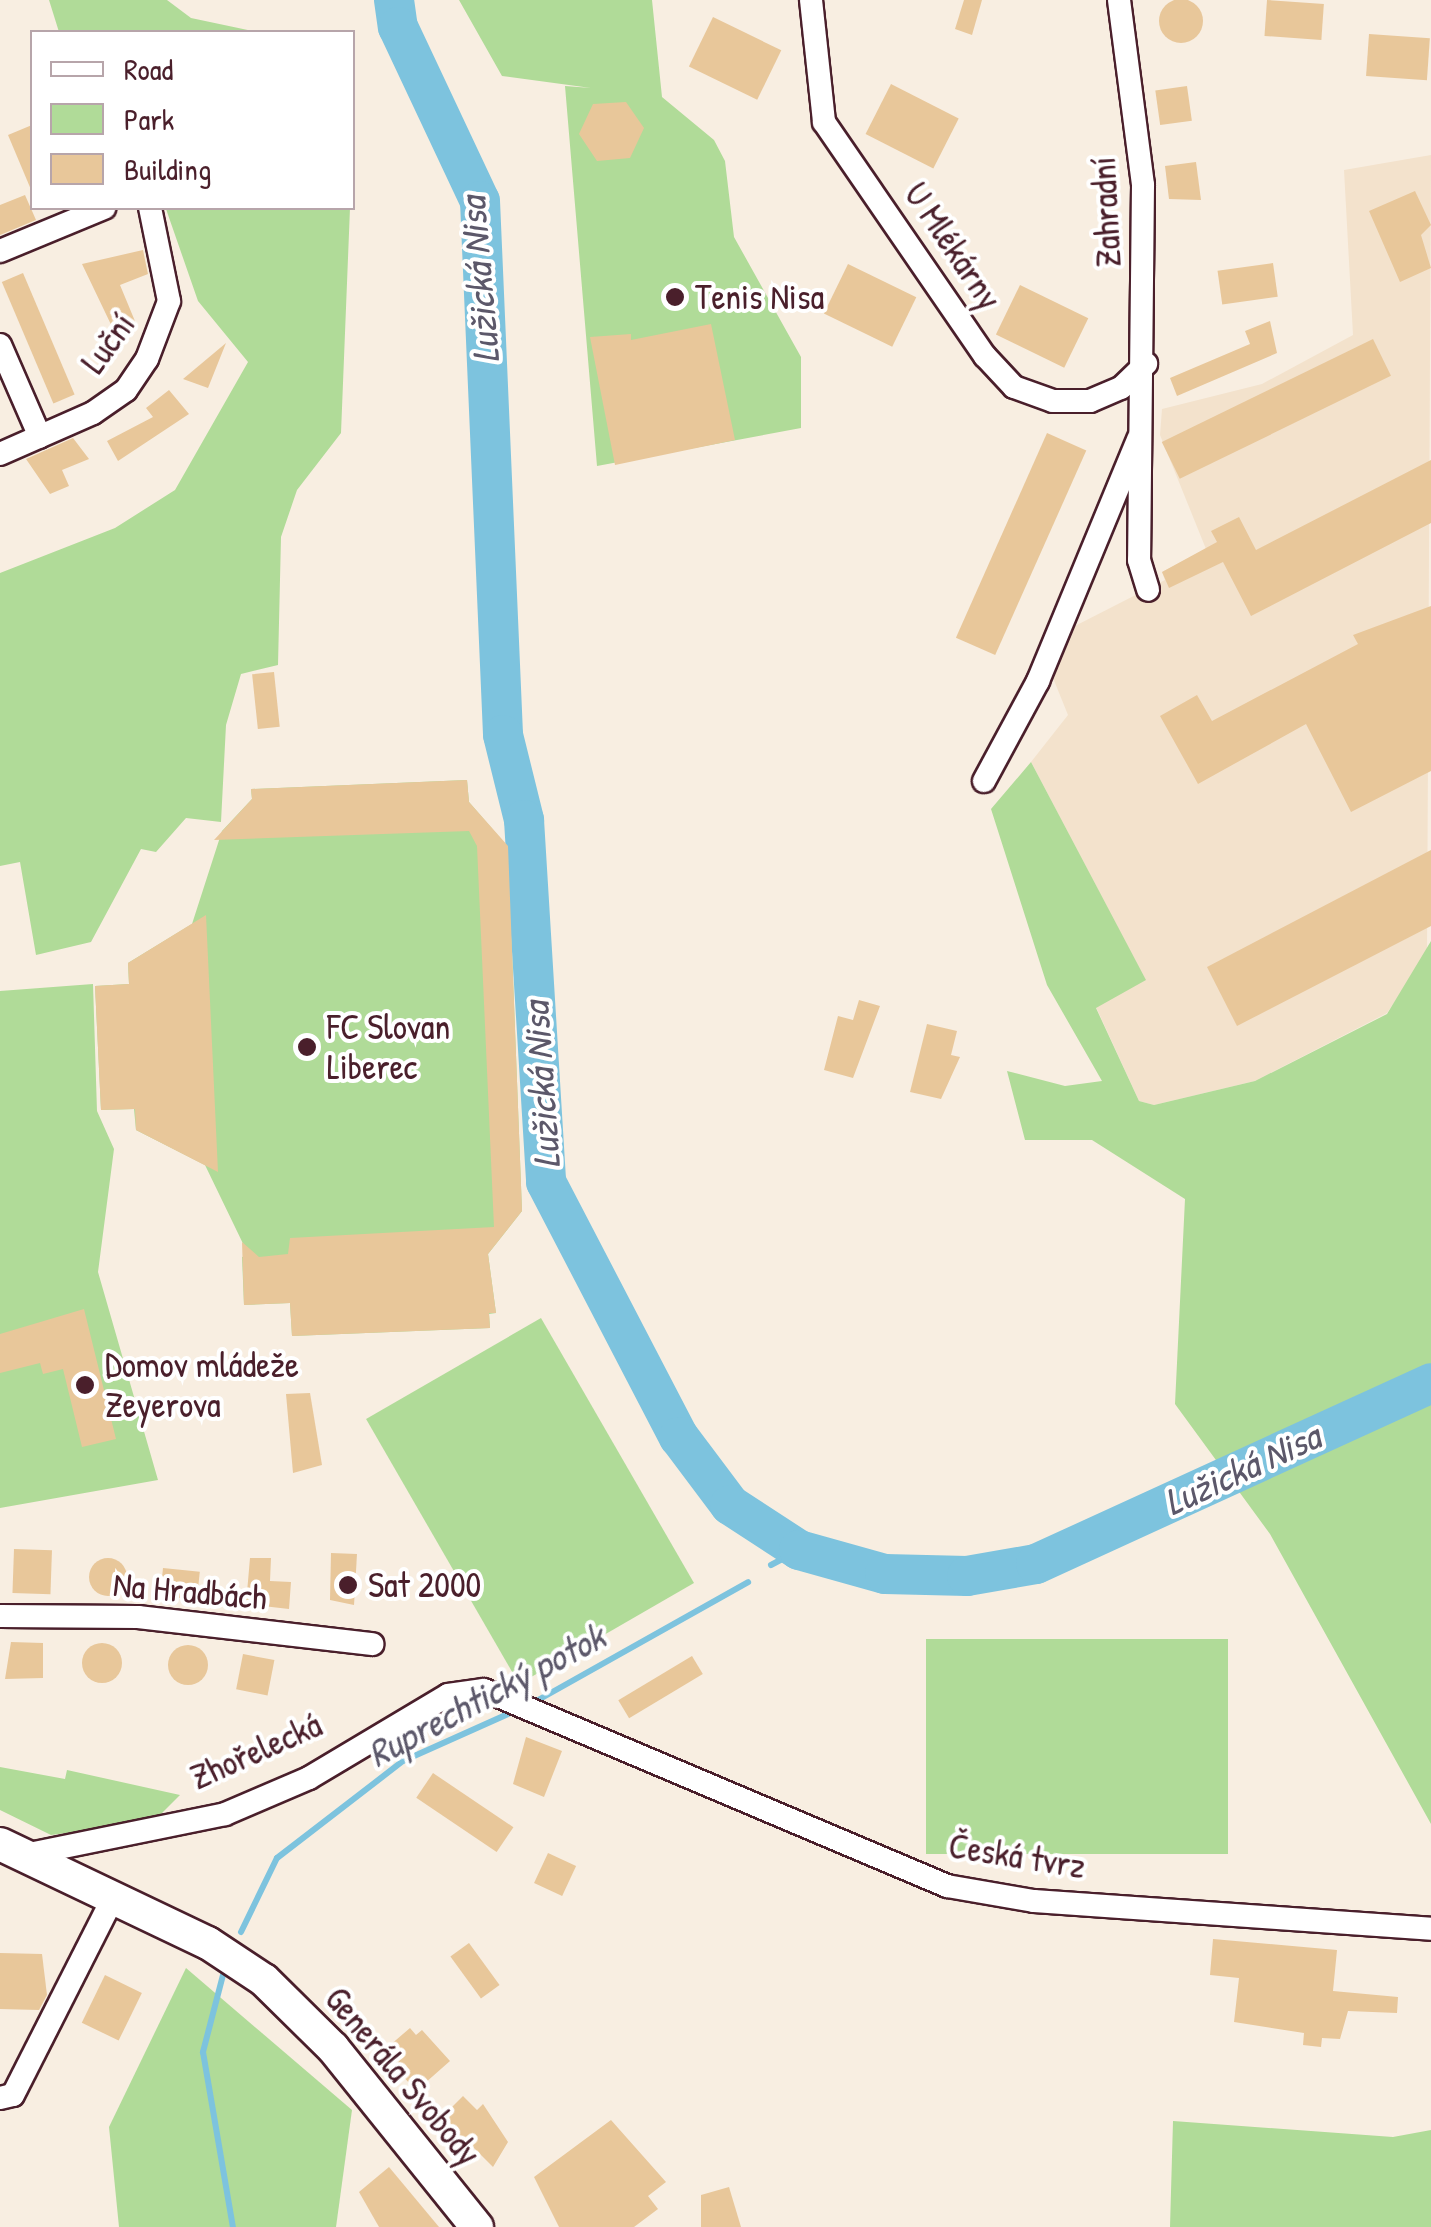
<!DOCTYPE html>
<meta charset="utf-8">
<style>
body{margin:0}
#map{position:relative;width:1431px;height:2227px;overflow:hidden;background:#f8eee1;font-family:"Patrick Hand",sans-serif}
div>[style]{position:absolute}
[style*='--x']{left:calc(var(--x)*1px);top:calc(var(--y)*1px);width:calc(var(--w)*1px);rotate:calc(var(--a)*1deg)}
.built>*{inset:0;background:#f3e2cc}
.green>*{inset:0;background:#b0db98;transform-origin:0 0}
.stream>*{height:6px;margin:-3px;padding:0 3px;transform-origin:3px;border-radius:3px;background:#7dc3de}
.river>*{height:40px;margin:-20px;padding:0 20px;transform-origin:20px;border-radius:20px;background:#7dc3de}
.building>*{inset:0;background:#e8c79a;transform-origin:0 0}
.round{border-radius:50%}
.roads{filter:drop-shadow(2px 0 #4a1f2b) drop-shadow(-2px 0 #4a1f2b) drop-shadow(0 2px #4a1f2b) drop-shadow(0 -2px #4a1f2b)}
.street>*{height:22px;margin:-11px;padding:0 11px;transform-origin:11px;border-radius:11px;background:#fff}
.secondary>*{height:32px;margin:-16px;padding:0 16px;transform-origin:16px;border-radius:16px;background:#fff}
.dots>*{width:28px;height:28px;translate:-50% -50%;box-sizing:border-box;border:5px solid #fff;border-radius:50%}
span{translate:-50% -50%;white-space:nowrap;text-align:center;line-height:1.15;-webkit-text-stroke:8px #fff;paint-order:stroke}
.street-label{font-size:35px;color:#4a1f2b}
.poi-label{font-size:35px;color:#4a1f2b}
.left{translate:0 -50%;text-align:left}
.water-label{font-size:38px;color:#5c586a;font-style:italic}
.legend{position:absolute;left:30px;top:30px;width:325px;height:180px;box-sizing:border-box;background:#fff;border:2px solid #b7a5aa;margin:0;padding:12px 18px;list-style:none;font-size:30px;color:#4a1f2b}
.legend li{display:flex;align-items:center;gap:20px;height:50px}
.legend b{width:50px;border:2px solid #b7a5aa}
</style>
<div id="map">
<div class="built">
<i style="clip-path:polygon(1431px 155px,1427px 954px,1387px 1013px,1255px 1081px,1154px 1105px,1139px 1101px,1096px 1007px,1145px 979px,1031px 762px,1068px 715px,1051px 673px,1069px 629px,1165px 580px,1162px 572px,1206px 549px,1160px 435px,1162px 409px,1262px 384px,1353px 335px,1344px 170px)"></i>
</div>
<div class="green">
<i style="clip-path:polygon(49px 0,167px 0,191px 18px,257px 32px,59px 32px)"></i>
<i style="clip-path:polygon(459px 0,652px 0,662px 97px,714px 140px,725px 161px,734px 237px,801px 357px,801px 428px,597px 466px,565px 86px,591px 88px,502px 76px)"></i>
<i style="clip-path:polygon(350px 208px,341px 433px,297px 490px,281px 537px,278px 665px,241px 674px,226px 725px,221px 822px,186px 818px,156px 852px,141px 849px,91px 942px,36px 955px,20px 862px,0 866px,0 573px,115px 528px,175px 490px,248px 362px,198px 301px,166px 209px)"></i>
<i style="clip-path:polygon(1031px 762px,1146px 980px,1096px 1008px,1139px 1101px,1154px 1105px,1255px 1081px,1387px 1014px,1431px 941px,1431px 1824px,1270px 1534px,1175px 1404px,1185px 1199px,1092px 1140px,1025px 1140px,1007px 1071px,1065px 1086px,1102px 1081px,1047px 985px,991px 809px)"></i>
<i style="clip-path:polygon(467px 780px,469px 802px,508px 847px,522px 1211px,488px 1254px,496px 1313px,489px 1314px,490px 1328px,292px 1336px,290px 1303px,244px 1305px,242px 1257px,249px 1256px,205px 1165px,136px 1130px,134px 1109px,101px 1110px,95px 986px,129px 984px,128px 963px,192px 924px,222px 831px,252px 799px,251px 789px)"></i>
<i style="clip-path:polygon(93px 984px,97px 1111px,114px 1149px,98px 1272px,158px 1480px,0 1508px,0 991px)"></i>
<i style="left:541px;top:1318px;width:306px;height:202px;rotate:60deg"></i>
<i style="left:926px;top:1639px;width:302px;height:215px"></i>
<i style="clip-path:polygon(0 1767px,65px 1779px,67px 1770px,180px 1795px,160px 1815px,129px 1825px,51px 1835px,0 1810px)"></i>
<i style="clip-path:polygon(186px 1968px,352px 2110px,336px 2227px,119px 2227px,109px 2127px)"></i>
<i style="clip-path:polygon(1173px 2121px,1393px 2137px,1431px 2130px,1431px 2227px,1170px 2227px)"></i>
</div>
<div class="stream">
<i style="--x:771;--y:1565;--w:32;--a:-28"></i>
<i style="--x:531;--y:1704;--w:249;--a:-29.3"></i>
<i style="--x:241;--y:1932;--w:82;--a:-64.1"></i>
<i style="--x:277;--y:1858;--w:159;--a:-37.6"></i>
<i style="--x:403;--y:1761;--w:123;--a:-24.1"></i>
<i style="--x:223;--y:1975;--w:80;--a:104.6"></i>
<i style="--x:203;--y:2052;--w:178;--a:80.3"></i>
</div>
<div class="river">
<i style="--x:394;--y:0;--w:27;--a:82"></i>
<i style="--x:398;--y:27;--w:192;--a:64.8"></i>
<i style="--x:480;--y:201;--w:534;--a:87.53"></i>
<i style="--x:503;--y:735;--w:88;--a:76.1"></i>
<i style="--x:524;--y:820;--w:363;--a:86.5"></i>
<i style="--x:546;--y:1182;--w:288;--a:62.5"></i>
<i style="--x:679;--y:1437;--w:85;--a:53.1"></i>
<i style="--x:730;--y:1505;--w:82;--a:33.1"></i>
<i style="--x:799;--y:1550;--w:89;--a:15.6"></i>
<i style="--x:885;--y:1574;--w:82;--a:1.4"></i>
<i style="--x:967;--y:1576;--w:70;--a:-9.9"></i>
<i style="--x:1036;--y:1564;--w:434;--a:-24.6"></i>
</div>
<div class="building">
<i class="round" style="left:1159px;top:-1px;width:44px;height:44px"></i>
<i style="clip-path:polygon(964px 0,982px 0,972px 35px,955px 29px)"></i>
<i style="left:1267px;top:0;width:57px;height:36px;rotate:4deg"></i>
<i style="left:713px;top:17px;width:76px;height:55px;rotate:26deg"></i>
<i style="left:1369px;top:34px;width:61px;height:42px;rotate:4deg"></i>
<i style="left:891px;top:84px;width:76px;height:56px;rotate:27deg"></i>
<i style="left:1187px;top:86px;width:35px;height:32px;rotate:82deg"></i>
<i style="clip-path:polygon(626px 102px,644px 128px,630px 158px,597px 161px,579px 134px,593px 104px)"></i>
<i style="clip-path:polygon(32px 125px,32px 192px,8px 135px)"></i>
<i style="clip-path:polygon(1196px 162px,1201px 200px,1169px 199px,1165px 166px)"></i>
<i style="clip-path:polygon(1415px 191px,1431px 225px,1421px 235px,1431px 268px,1400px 282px,1369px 211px)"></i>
<i style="clip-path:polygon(25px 195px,36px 220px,0 235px,0 205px)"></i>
<i style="clip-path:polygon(143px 250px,148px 274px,120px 285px,137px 326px,116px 335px,82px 264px)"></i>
<i style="left:1273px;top:263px;width:34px;height:56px;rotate:82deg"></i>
<i style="left:848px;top:264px;width:76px;height:55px;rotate:26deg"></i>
<i style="left:23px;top:273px;width:132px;height:23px;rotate:67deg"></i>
<i style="left:1020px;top:285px;width:76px;height:55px;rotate:26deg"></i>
<i style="clip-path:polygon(1270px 321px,1277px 353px,1177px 396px,1170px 378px,1250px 344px,1245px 331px)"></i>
<i style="clip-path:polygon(711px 324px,735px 440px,615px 465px,590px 337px,631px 334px,631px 340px)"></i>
<i style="left:1373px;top:339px;width:41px;height:235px;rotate:64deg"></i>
<i style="clip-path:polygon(226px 343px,208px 388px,183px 379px)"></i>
<i style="clip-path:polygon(169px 390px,189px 414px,118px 461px,107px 441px,153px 417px,146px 408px)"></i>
<i style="left:1047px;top:433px;width:43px;height:224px;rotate:24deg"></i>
<i style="clip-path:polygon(73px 438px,89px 459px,62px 470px,69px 486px,50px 494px,26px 459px)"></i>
<i style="clip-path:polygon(1431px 460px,1431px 523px,1251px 616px,1223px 562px,1169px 588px,1162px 572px,1217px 542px,1211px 531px,1239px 517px,1256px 550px)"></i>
<i style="clip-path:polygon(1431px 606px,1431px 771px,1351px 812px,1306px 724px,1198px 784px,1160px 716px,1197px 695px,1212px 721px,1358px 644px,1353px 635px)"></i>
<i style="left:274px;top:672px;width:55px;height:22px;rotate:84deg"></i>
<i style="clip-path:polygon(467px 780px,469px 802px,508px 846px,522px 1211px,488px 1254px,496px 1313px,489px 1313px,490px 1328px,292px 1336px,290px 1303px,244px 1305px,242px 1242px,259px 1257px,288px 1254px,290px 1238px,494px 1227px,477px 846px,469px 831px,214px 840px,252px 799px,251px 789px)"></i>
<i style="clip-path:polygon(1431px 850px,1431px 926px,1237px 1026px,1207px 967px)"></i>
<i style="clip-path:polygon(206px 915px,218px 1172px,136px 1130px,135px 1109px,101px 1110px,95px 986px,129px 984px,128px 963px)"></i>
<i style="clip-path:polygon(859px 1000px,880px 1006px,853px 1078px,824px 1070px,838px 1016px,853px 1020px)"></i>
<i style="clip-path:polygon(927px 1024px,957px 1031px,951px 1055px,960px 1057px,941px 1099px,910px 1092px)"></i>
<i style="clip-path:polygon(84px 1309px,116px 1439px,82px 1447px,63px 1369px,43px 1374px,40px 1363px,0 1373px,0 1334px)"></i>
<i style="clip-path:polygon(310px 1393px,322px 1465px,293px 1473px,286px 1394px)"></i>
<i style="left:14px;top:1549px;width:38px;height:44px;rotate:2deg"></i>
<i style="clip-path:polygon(331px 1553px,357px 1554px,354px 1605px,330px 1600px)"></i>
<i class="round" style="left:89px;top:1558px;width:38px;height:38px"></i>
<i style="clip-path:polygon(250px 1558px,271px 1558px,270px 1581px,291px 1582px,289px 1609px,246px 1604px)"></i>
<i style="left:163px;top:1568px;width:37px;height:28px;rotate:6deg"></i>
<i style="clip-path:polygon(11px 1642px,43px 1643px,43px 1678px,5px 1679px)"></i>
<i class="round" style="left:82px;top:1643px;width:40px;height:40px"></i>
<i class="round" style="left:168px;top:1645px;width:40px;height:40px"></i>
<i style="left:243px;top:1654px;width:32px;height:36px;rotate:11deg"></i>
<i style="left:692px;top:1656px;width:21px;height:86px;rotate:59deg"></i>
<i style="clip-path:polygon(526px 1737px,562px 1751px,544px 1797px,513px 1784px)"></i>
<i style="left:433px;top:1773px;width:97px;height:30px;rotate:34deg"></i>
<i style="left:548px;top:1853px;width:31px;height:33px;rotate:25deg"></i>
<i style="clip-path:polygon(1213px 1939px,1337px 1950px,1333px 1991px,1398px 1997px,1397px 2013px,1348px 2011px,1340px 2039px,1322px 2038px,1321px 2047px,1303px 2045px,1304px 2033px,1234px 2022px,1239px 1978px,1210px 1975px)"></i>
<i style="left:469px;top:1943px;width:52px;height:23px;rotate:54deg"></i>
<i style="clip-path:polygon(0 1953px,42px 1954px,47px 1995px,39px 2010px,0 2009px)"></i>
<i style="left:105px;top:1975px;width:41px;height:53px;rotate:26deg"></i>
<i style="clip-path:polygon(410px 2028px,416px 2035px,422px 2030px,450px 2061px,416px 2091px,382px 2052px)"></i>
<i style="clip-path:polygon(463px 2096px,477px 2110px,483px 2104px,508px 2142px,493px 2167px,473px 2147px,468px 2151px,443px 2116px)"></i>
<i style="clip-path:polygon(611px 2120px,666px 2182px,648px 2196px,658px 2209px,634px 2227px,559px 2227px,534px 2177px)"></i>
<i style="clip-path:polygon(389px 2167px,439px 2227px,379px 2227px,359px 2192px)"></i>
<i style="clip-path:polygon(729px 2187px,741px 2227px,701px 2227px,701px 2195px)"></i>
</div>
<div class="roads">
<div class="street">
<i style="--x:811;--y:0;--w:123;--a:83.9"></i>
<i style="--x:824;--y:122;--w:284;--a:55.5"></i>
<i style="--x:985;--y:356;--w:42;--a:46.9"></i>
<i style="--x:1014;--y:387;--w:41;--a:19.7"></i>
<i style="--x:1053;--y:401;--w:37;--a:0"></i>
<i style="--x:1090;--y:401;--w:34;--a:-23"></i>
<i style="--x:1121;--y:388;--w:35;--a:-44"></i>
<i style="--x:1119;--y:0;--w:187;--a:82.6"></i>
<i style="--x:1143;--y:185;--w:375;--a:90.6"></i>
<i style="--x:1139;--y:560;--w:31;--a:73"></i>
<i style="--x:0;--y:251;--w:113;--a:-22.5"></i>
<i style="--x:0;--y:345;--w:100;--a:66.5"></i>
<i style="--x:0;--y:454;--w:102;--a:-23.8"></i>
<i style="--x:93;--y:413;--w:40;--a:-34.9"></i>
<i style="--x:126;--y:390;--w:37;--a:-56"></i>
<i style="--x:147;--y:359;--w:62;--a:-69.2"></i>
<i style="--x:169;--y:301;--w:95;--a:-101.5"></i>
<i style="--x:984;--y:781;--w:114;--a:-61.6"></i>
<i style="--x:1038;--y:681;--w:262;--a:-67.5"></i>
<i style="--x:0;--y:1616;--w:138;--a:0.4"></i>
<i style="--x:138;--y:1617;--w:236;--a:6.6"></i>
<i style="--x:24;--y:1855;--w:205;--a:-11.5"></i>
<i style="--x:225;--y:1814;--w:91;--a:-23.2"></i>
<i style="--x:309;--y:1778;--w:162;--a:-30.8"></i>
<i style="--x:448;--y:1695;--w:36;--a:-8"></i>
<i style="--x:484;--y:1690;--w:503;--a:22.94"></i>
<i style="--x:947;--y:1886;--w:88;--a:9.8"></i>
<i style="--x:1034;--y:1901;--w:398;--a:4"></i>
<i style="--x:0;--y:2098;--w:13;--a:-13"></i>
<i style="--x:13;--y:2095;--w:219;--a:-63.1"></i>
</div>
<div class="secondary">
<i style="--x:0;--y:1844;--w:230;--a:25.5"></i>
<i style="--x:208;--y:1943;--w:67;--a:33.5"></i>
<i style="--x:264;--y:1980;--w:97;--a:44.6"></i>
<i style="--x:333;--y:2048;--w:230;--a:51.2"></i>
</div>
</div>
<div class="dots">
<i style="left:675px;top:297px;background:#4a1f2b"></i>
<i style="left:307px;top:1047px;background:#4a1f2b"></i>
<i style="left:85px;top:1385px;background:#4a1f2b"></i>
<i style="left:348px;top:1585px;background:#4a1f2b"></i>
</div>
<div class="street-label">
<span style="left:1106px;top:212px;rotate:-93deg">Zahradní</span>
<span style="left:953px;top:246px;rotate:56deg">U Mlékárny</span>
<span style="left:108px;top:343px;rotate:-54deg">Luční</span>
<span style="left:190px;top:1591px;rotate:5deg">Na Hradbách</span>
<span style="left:256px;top:1751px;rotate:-24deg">Zhořelecká</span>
<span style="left:1017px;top:1856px;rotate:9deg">Česká tvrz</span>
<span style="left:403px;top:2076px;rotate:50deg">Generála Svobody</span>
</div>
<div class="poi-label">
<span class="left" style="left:695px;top:297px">Tenis Nisa</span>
<span class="left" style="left:327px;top:1047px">FC Slovan<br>Liberec</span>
<span class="left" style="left:105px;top:1385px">Domov mládeže<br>Zeyerova</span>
<span class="left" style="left:368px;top:1585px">Sat 2000</span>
</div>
<div class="water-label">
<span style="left:479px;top:280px;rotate:-95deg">Lužická Nisa</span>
<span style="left:541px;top:1085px;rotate:-94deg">Lužická Nisa</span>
<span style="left:1242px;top:1469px;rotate:-25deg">Lužická Nisa</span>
<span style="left:486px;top:1695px;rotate:-28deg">Ruprechtický potok</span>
</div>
<ul class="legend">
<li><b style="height:12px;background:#fff"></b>Road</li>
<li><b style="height:28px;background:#b0db98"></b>Park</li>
<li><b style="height:28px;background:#e8c79a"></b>Building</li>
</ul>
</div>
